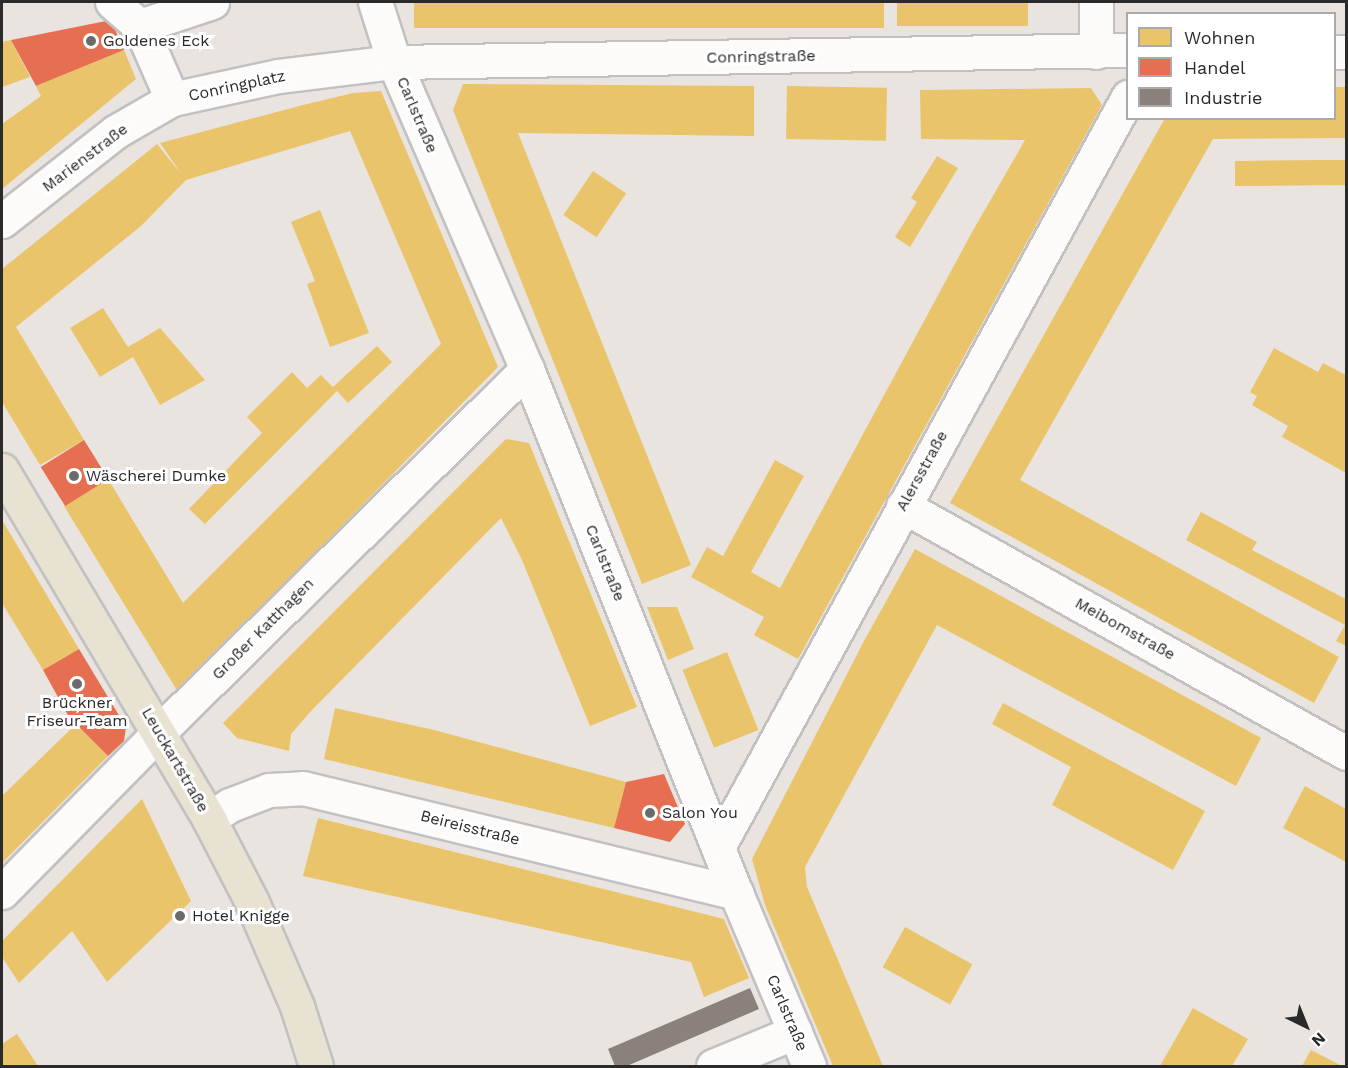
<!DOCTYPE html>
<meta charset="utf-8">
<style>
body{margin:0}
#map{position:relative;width:1348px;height:1068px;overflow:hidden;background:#e9e4df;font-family:"Work Sans",sans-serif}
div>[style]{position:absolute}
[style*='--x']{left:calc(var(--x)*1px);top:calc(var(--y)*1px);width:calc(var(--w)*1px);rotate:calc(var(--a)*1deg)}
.homes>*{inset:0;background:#e9c46a;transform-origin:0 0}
.shops>*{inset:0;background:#e76f51;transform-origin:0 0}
.industry>*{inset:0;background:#8a817c}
.roads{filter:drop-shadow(2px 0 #c2c0c1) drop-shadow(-2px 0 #c2c0c1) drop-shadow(0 2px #c2c0c1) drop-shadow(0 -2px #c2c0c1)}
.minor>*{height:33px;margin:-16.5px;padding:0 16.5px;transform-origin:16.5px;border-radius:16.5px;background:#fcfbfa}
.major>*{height:33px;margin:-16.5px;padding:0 16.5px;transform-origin:16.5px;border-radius:16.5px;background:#e7e2d2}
.dots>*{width:16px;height:16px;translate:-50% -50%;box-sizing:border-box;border:3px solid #fff;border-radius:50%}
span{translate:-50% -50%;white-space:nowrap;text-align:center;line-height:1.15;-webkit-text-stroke:6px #fff;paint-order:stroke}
.poi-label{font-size:16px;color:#2a2a2a}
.left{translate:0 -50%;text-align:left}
.street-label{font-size:16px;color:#2a2a2a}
.frame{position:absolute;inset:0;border:3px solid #2a2a2a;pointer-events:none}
.legend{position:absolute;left:1126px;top:12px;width:210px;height:108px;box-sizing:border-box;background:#fff;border:2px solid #aaa;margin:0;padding:8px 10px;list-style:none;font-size:18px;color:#2a2a2a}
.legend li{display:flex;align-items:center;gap:12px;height:30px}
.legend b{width:30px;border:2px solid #aaa}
.north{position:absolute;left:1276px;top:996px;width:60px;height:60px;-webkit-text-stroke:4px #fff;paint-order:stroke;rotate:137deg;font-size:16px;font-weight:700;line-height:24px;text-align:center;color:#2a2a2a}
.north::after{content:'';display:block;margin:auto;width:21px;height:27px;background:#2a2a2a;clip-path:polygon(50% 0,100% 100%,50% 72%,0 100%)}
</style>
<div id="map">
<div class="homes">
<i style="left:414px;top:2px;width:470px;height:26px"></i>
<i style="left:897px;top:2px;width:131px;height:24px"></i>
<i style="clip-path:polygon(11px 40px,30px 77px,2px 87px,2px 42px)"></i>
<i style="clip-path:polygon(124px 50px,136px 79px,2px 189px,2px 124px,41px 96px,36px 86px)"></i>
<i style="clip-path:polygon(463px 84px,754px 86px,754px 136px,518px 133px,691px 565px,642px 584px,453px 110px)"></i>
<i style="left:787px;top:86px;width:100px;height:53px;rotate:1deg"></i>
<i style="clip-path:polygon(1335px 87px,1346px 87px,1346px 138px,1213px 139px,1020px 480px,1339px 657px,1314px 703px,950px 503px,1165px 118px,1335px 118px)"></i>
<i style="clip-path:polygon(1091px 88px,1102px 105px,798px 659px,754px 635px,764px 617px,691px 577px,707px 547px,723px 556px,775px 460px,804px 476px,751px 572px,780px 588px,971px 234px,1025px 140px,921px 139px,920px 90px)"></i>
<i style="clip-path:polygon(381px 91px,498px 367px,178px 692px,64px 506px,108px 479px,183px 603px,441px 344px,350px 131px,186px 180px,141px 226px,16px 327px,84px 440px,40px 465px,2px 402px,2px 269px,157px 144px,182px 175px,160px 143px,303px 105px,353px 93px)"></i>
<i style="clip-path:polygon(937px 156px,958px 168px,910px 247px,895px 237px,917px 202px,911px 198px)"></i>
<i style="clip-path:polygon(1321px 160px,1346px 160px,1346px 185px,1235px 186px,1235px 161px)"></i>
<i style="left:593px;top:171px;width:40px;height:53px;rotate:34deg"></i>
<i style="clip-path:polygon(320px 210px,369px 333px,330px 347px,307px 284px,315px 281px,291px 222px)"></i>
<i style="clip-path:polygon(103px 308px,128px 347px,160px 328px,205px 380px,160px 405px,133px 357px,100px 377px,70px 328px)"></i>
<i style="clip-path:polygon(377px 346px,392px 362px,348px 403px,337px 391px,205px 524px,189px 509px,262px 433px,247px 417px,292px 372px,307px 388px,321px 375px,333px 387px)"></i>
<i style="clip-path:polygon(1274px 348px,1318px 372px,1323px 363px,1346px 375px,1346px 473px,1282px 437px,1288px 426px,1252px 405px,1257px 396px,1250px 392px)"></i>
<i style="clip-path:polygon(506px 439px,529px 443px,637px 707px,590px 726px,522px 560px,501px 518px,311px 711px,291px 734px,289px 751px,237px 738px,223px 723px)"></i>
<i style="clip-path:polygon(1201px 512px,1257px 542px,1252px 550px,1346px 599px,1346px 646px,1336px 641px,1345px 625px,1186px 540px)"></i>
<i style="clip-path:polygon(2px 520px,79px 649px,43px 670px,2px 603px)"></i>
<i style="clip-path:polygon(915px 549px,1261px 738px,1236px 786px,937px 625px,805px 867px,807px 887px,883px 1066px,833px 1066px,765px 905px,752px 859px,864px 641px)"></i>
<i style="clip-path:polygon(647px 607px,677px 607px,694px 649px,668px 660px)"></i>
<i style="left:727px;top:652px;width:84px;height:48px;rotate:68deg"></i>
<i style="clip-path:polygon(1003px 703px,1205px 811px,1173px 870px,1052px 805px,1071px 767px,992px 724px)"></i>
<i style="clip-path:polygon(335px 708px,434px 730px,626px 782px,614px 828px,324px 759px)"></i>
<i style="clip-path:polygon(76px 724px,108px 756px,2px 863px,2px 796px)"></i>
<i style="clip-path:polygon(1305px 786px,1346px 809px,1346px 862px,1283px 828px)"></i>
<i style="clip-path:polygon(142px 799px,191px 901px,107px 982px,72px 931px,19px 983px,2px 957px,2px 941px)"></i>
<i style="clip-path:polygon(318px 818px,724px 919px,749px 978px,704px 997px,691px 962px,303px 876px)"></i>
<i style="left:905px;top:927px;width:77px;height:46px;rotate:29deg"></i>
<i style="clip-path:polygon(1193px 1008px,1248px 1039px,1232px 1066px,1160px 1066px)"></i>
<i style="clip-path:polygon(17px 1034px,38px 1066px,2px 1066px,2px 1044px)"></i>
<i style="clip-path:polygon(1311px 1050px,1342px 1066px,1302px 1066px)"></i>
</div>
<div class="shops">
<i style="clip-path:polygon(111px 20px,124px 50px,36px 86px,11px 40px)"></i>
<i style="left:84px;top:440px;width:46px;height:51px;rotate:58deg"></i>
<i style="clip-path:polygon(79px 649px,126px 727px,124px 741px,108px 756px,69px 717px,43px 670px)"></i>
<i style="clip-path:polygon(664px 774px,685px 824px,670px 842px,614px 828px,626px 782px)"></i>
</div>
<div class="industry">
<i style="clip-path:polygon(750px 988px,759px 1009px,627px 1066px,615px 1066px,608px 1049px)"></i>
</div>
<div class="roads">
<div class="minor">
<i style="--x:112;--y:2;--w:37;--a:41"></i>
<i style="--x:375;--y:2;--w:63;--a:72.4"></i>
<i style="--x:394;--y:62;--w:335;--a:66.6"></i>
<i style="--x:527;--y:369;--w:564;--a:68.26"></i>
<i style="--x:736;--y:893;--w:188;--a:67.1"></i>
<i style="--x:1096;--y:2;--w:50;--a:90"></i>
<i style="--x:1334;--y:52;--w:12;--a:0"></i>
<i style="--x:172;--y:99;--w:80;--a:-113.7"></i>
<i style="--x:140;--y:26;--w:76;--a:-18.4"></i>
<i style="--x:2;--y:221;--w:144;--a:-38.2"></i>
<i style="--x:115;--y:132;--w:66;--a:-30.1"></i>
<i style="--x:172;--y:99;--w:108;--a:-12.2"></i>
<i style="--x:278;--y:76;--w:117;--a:-6.9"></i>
<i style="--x:394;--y:62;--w:734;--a:-0.94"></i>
<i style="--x:903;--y:506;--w:507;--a:29.14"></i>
<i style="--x:209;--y:819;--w:25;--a:-34"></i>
<i style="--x:230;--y:805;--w:42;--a:-21"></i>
<i style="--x:269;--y:790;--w:34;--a:-3"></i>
<i style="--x:303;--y:788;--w:446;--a:13.6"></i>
<i style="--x:718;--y:847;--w:855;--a:-61.34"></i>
<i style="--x:2;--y:892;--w:224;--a:-45.5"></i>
<i style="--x:159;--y:732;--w:517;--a:-44.61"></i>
<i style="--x:713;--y:1066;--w:89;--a:-22.5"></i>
</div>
<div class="major">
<i style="--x:2;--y:470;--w:406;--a:59.3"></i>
<i style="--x:209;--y:819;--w:93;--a:62.6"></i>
<i style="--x:252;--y:902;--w:113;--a:66.6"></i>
<i style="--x:297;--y:1006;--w:63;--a:72.4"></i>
</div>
</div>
<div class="dots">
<i style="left:91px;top:41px;background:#6d6b69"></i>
<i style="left:74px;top:476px;background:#6d6b69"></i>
<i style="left:77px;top:684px;background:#6d6b69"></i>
<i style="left:650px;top:813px;background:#6d6b69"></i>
<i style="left:180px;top:916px;background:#6d6b69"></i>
</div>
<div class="poi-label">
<span class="left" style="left:103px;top:41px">Goldenes Eck</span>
<span class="left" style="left:86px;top:476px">Wäscherei Dumke</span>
<span style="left:77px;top:712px">Brückner<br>Friseur-Team</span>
<span class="left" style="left:662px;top:813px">Salon You</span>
<span class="left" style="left:192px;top:916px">Hotel Knigge</span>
</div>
<div class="street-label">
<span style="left:761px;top:57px;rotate:-1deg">Conringstraße</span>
<span style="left:237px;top:86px;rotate:-12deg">Conringplatz</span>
<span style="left:417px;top:115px;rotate:67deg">Carlstraße</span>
<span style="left:85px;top:158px;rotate:-37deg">Marienstraße</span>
<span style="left:922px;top:471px;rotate:-61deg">Alersstraße</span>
<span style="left:605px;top:563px;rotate:68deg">Carlstraße</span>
<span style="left:263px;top:629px;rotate:-45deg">Großer Katthagen</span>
<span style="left:1125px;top:629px;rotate:29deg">Meibomstraße</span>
<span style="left:175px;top:760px;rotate:60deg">Leuckartstraße</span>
<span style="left:470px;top:828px;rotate:14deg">Beireisstraße</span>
<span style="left:787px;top:1013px;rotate:67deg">Carlstraße</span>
</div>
<div class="frame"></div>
<ul class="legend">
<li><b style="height:16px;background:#e9c46a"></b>Wohnen</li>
<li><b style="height:16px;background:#e76f51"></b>Handel</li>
<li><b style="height:16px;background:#8a817c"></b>Industrie</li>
</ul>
<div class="north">N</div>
</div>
